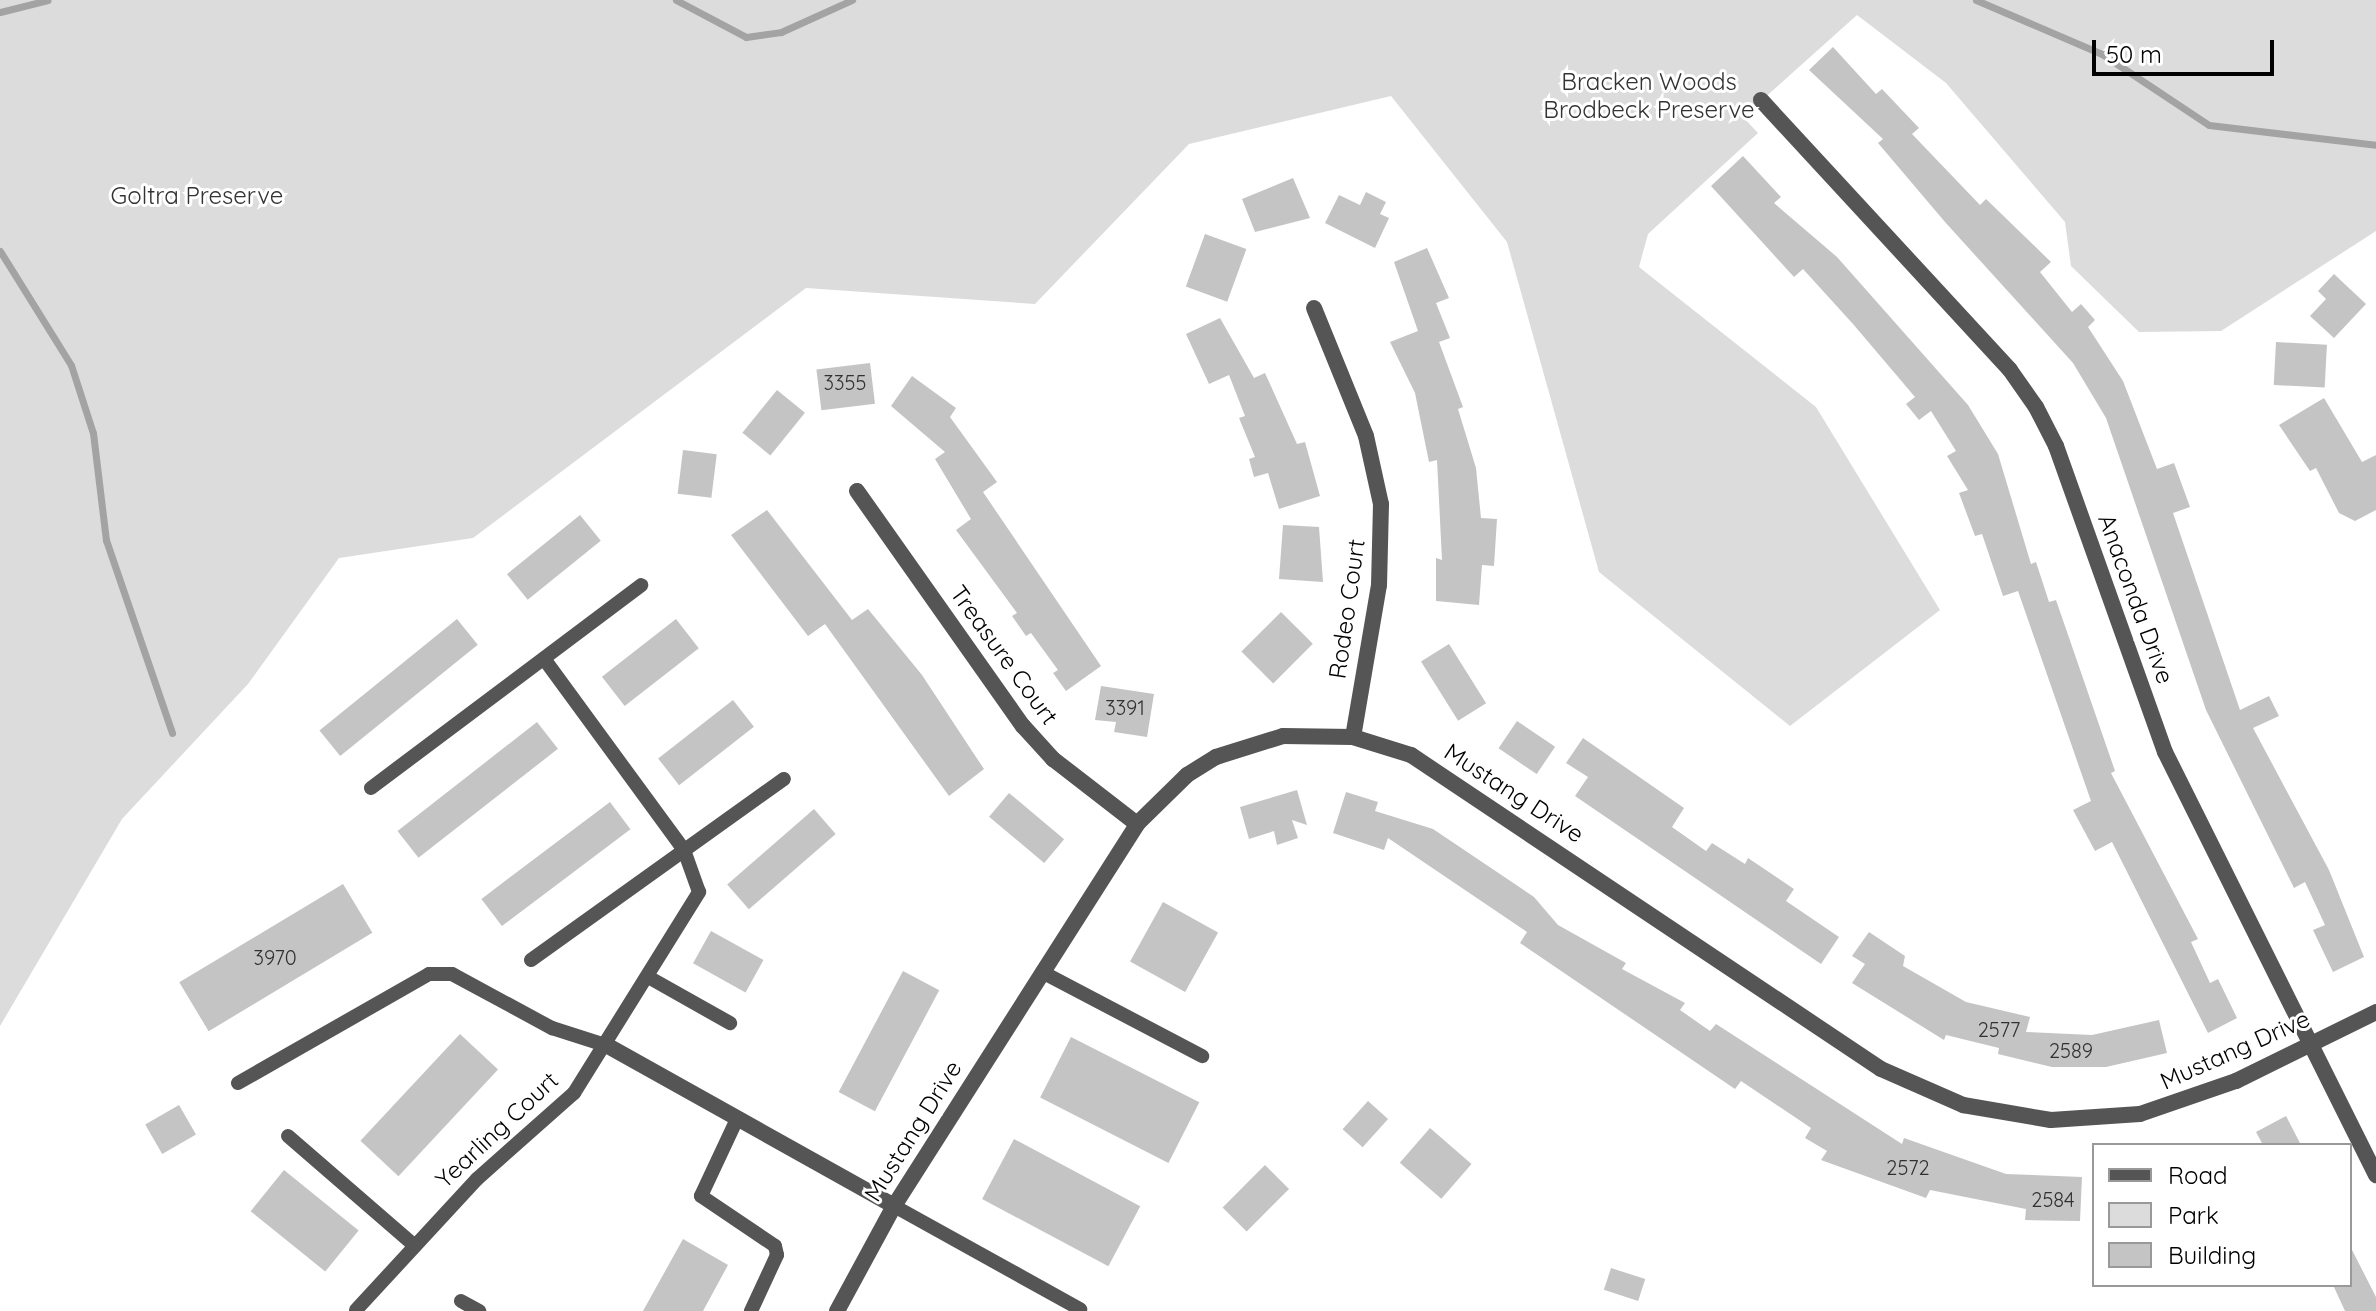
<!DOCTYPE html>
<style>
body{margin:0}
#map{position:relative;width:2376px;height:1311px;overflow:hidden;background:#fff;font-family:Quicksand,sans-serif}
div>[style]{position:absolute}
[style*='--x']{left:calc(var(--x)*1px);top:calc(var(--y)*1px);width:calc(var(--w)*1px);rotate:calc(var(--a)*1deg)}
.green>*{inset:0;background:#dcdcdc}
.stream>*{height:7px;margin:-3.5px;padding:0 3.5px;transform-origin:3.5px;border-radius:3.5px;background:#a3a3a3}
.building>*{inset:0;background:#c4c4c4;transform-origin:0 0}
.service>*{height:14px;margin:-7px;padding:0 7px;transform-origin:7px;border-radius:7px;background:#555}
.minor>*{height:16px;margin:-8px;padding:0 8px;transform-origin:8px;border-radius:8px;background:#555}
span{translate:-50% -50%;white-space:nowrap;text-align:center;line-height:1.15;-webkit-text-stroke:6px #fff;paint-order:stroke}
.number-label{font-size:20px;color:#313131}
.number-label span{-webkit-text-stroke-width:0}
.park-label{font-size:24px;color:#333}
.street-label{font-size:24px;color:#000}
.legend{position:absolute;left:2092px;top:1143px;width:260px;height:144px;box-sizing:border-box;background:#fff;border:2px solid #999;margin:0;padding:10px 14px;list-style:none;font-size:24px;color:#000}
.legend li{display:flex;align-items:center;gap:16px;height:40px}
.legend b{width:40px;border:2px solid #999}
.scale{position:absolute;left:2092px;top:40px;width:182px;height:36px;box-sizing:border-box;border:4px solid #000;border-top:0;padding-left:10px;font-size:24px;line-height:28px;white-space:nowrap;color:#000;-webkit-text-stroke:6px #fff;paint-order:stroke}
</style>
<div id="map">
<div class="green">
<i style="clip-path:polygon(0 0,2376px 0,2376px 231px,2221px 331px,2139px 332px,2071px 266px,2065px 222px,1946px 83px,1857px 15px,1743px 117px,1758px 133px,1648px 234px,1639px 267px,1816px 407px,1940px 610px,1790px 726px,1599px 572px,1507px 242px,1391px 96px,1189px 144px,1035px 304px,806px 288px,473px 538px,339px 558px,248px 684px,122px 819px,0 1026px)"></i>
</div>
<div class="stream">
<i style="--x:676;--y:0;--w:79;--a:27.9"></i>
<i style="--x:746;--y:37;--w:35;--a:-8"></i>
<i style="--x:781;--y:32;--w:78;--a:-24.3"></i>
<i style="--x:1976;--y:0;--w:137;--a:23.2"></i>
<i style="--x:2102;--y:54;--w:128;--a:33.6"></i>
<i style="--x:2209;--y:125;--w:168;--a:6.8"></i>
<i style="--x:0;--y:12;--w:49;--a:-14"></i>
<i style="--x:0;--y:251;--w:134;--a:58.1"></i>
<i style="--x:71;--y:365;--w:71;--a:72.1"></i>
<i style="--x:93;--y:433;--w:108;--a:83.1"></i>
<i style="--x:106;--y:540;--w:204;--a:71.1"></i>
</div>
<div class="building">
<i style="clip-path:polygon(1833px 47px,1876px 94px,1882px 89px,1919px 128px,1912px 134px,1980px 205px,1986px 199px,2051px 262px,2040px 272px,2072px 312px,2081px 304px,2095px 320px,2088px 327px,2123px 381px,2157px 469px,2174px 463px,2190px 507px,2173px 513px,2240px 710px,2269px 696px,2279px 716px,2253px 728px,2329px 870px,2364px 957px,2333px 972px,2313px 930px,2325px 925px,2305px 882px,2294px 888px,2206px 710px,2106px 418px,2073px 363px,1945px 222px,1878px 143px,1883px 139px,1809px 70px)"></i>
<i style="clip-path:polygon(1743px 156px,1781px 197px,1774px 203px,1837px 257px,1968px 405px,1998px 454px,2031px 564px,2036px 562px,2049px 602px,2056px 600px,2115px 771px,2111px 773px,2198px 939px,2191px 942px,2210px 983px,2218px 979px,2237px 1018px,2208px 1033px,2112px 842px,2095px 851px,2073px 810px,2091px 801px,2018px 591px,2003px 596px,1982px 534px,1975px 536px,1959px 493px,1968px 490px,1947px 456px,1956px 451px,1931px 411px,1919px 420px,1906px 404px,1915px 397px,1853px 324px,1803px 269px,1794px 277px,1711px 186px)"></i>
<i style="clip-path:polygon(1293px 178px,1310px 218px,1255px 232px,1242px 199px)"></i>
<i style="clip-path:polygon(1366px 192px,1386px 202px,1380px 214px,1389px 218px,1375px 248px,1325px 223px,1339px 195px,1360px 205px)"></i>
<i style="left:1205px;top:234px;width:44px;height:56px;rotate:20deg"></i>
<i style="clip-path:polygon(1427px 248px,1449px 298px,1436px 303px,1450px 338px,1439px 342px,1463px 407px,1458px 409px,1476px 468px,1481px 518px,1497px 519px,1494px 566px,1482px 565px,1479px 605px,1436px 601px,1436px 558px,1442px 560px,1437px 460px,1429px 462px,1415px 393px,1390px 342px,1418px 331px,1394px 262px)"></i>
<i style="clip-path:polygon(2334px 274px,2366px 304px,2334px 338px,2310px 316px,2326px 299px,2318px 291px)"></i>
<i style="clip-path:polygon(1220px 318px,1254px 378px,1265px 373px,1297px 444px,1305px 442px,1320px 496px,1279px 509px,1268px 473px,1254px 477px,1249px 459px,1255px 457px,1239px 418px,1245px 416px,1229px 375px,1209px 384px,1186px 334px)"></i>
<i style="left:2276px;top:342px;width:51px;height:43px;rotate:3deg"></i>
<i style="left:870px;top:363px;width:41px;height:54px;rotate:83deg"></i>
<i style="clip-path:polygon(912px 376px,956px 408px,950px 417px,997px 482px,983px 492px,1101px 666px,1066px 691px,1053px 673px,1058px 670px,1031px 633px,1026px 636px,1012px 616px,1017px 613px,956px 530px,971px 519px,935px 459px,945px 452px,891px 406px)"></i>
<i style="left:777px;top:390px;width:36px;height:55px;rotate:39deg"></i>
<i style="clip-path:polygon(2324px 398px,2362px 462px,2376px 455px,2376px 510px,2355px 521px,2339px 513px,2316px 468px,2310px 471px,2279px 425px)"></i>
<i style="left:683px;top:450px;width:34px;height:44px;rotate:7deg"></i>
<i style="clip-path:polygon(767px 510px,852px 620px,868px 609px,922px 675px,974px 754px,984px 769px,949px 796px,825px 624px,808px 636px,731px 535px)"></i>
<i style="left:580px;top:515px;width:33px;height:94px;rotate:51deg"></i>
<i style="clip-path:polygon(1283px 525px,1319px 527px,1323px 582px,1279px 579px)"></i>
<i style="left:1281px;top:612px;width:45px;height:56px;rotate:45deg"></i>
<i style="left:457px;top:619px;width:33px;height:177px;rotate:51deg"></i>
<i style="left:676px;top:619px;width:37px;height:94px;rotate:52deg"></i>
<i style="left:1449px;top:644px;width:70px;height:33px;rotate:58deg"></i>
<i style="clip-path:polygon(1101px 686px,1154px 694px,1147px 737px,1114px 732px,1116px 722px,1095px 720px)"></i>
<i style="left:733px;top:700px;width:34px;height:95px;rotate:52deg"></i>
<i style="left:1517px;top:721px;width:46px;height:33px;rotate:34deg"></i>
<i style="left:537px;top:722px;width:34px;height:177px;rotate:52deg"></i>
<i style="clip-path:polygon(1583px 738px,1684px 808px,1672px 827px,1706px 851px,1712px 843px,1745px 864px,1748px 858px,1794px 889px,1786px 901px,1839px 937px,1821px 964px,1575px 796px,1588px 777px,1566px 763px)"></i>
<i style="clip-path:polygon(1297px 790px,1307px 825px,1292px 820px,1298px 838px,1277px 845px,1274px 831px,1249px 839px,1240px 807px)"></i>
<i style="clip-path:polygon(1346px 792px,1378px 802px,1375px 811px,1433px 829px,1534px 897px,1558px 925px,1626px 963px,1622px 969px,1685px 1003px,1680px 1010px,1710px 1031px,1716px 1024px,1902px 1144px,1904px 1138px,2006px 1174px,2082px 1177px,2080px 1221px,2025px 1220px,2026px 1209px,1930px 1190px,1926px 1198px,1821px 1160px,1827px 1151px,1805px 1138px,1811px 1128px,1741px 1081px,1735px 1089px,1520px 943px,1527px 932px,1388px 838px,1384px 850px,1333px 833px)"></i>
<i style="left:1009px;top:793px;width:72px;height:31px;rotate:40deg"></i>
<i style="left:610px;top:802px;width:34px;height:161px;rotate:53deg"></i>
<i style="left:814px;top:809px;width:33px;height:115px;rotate:49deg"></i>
<i style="left:343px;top:884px;width:57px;height:191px;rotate:59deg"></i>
<i style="left:1163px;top:902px;width:63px;height:68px;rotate:29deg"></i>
<i style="left:711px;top:931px;width:60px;height:37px;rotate:29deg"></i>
<i style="clip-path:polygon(1869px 932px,1905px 956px,1903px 966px,1966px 1002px,2030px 1017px,2026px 1032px,2092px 1035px,2159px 1020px,2167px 1053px,2106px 1067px,2052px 1067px,1998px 1054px,1999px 1048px,1946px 1035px,1944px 1040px,1852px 983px,1865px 964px,1852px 956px)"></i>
<i style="left:903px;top:971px;width:41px;height:137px;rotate:28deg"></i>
<i style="left:460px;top:1034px;width:52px;height:146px;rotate:43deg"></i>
<i style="left:1071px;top:1037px;width:144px;height:68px;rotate:27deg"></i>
<i style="left:1368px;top:1101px;width:27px;height:38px;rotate:42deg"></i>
<i style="left:179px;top:1105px;width:34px;height:39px;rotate:60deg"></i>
<i style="clip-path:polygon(2286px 1116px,2301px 1145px,2263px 1145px,2256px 1132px)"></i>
<i style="left:1430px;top:1128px;width:55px;height:46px;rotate:41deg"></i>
<i style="left:1014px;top:1139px;width:143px;height:68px;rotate:28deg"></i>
<i style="left:1265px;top:1165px;width:34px;height:60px;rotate:45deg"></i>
<i style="left:284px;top:1170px;width:96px;height:53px;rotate:39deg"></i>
<i style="clip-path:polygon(683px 1239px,728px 1265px,703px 1311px,643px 1311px)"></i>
<i style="clip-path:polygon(2350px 1246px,2376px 1297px,2376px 1311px,2345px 1311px,2333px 1285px,2350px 1285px)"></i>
<i style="left:1611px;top:1268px;width:36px;height:23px;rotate:18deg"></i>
</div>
<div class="service">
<i style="--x:371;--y:788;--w:338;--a:-36.9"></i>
<i style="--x:531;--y:960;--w:311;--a:-35.6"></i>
<i style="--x:1042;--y:972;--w:181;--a:27.7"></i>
<i style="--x:650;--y:978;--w:92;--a:29.4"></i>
<i style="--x:238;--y:1083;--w:220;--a:-29.7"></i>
<i style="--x:429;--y:974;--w:23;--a:0"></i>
<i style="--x:452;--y:974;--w:114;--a:28.4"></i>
<i style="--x:552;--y:1028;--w:59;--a:17.8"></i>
<i style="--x:737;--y:1119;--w:85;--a:115.1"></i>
<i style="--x:701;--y:1196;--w:89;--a:34"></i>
<i style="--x:775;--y:1246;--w:9;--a:77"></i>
<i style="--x:777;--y:1255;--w:62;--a:114.9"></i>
<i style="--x:288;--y:1136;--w:168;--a:40.9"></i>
<i style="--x:894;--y:1206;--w:213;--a:29"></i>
<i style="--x:461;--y:1301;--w:21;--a:29"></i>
<i style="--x:356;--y:1310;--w:178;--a:-47.3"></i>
<i style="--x:477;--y:1179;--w:130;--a:-41.6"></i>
<i style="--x:574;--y:1093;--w:237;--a:-58.1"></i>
<i style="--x:699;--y:892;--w:45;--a:-109.7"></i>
<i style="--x:684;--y:850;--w:237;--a:-126.2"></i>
</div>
<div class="minor">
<i style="--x:1761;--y:100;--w:367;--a:47.3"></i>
<i style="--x:2010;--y:370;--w:45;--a:54.9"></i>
<i style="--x:2036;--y:407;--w:44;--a:62.9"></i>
<i style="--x:2056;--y:446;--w:325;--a:70.4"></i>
<i style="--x:2165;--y:752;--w:473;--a:63.5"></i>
<i style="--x:1314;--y:308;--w:138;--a:67.9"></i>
<i style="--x:1366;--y:436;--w:70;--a:77.6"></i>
<i style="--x:1381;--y:504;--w:81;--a:91.4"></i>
<i style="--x:1379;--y:585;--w:154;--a:99.7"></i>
<i style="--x:857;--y:491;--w:288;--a:54.8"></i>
<i style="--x:1023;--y:726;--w:45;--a:47.7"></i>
<i style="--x:1053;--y:759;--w:106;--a:37.7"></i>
<i style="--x:608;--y:1046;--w:328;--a:29.2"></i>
<i style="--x:837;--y:1311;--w:119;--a:-61.5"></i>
<i style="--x:894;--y:1206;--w:453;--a:-57.5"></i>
<i style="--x:1137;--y:824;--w:70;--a:-44.4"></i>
<i style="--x:1187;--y:775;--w:34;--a:-32"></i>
<i style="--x:1216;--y:757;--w:70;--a:-17.4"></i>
<i style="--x:1283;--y:736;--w:70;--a:0.8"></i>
<i style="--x:1353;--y:737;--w:61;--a:17.2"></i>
<i style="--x:1411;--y:755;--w:565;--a:33.75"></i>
<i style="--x:1881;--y:1069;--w:90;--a:23.7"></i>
<i style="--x:1963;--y:1105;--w:89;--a:9.7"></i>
<i style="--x:2051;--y:1120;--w:89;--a:-3.9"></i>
<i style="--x:2140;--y:1114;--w:102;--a:-19"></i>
<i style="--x:2236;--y:1081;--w:156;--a:-26.2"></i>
</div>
<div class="number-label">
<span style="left:845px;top:382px">3355</span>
<span style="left:1125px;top:707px">3391</span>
<span style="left:275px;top:957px">3970</span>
<span style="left:1999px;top:1029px">2577</span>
<span style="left:2071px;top:1050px">2589</span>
<span style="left:1908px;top:1167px">2572</span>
<span style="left:2053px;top:1199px">2584</span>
</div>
<div class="park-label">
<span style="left:1649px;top:96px">Bracken Woods<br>Brodbeck Preserve</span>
<span style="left:197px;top:196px">Goltra Preserve</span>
</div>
<div class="street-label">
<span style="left:2136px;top:599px;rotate:70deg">Anaconda Drive</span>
<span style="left:1347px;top:609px;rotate:-82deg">Rodeo Court</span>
<span style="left:1004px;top:655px;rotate:54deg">Treasure Court</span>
<span style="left:1514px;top:793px;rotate:33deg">Mustang Drive</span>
<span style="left:2235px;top:1050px;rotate:-24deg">Mustang Drive</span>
<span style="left:497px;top:1130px;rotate:-43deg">Yearling Court</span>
<span style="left:913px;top:1131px;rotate:-58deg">Mustang Drive</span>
</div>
<ul class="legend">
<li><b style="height:10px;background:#555"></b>Road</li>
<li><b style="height:22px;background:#dcdcdc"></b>Park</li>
<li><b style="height:22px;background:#c4c4c4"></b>Building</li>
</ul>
<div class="scale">50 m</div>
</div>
